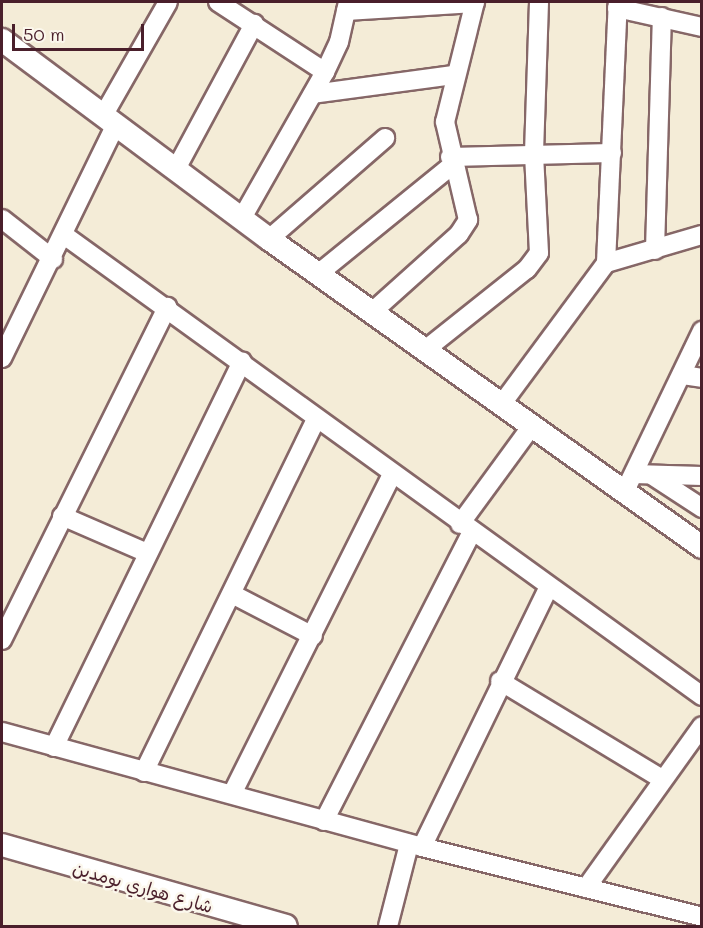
<!DOCTYPE html>
<meta charset="utf-8">
<style>
body{margin:0}
#map{position:relative;width:703px;height:928px;overflow:hidden;background:#f4ecd7;font-family:Mali,"Playpen Sans Arabic",sans-serif}
div>[style]{position:absolute}
[style*='--x']{left:calc(var(--x)*1px);top:calc(var(--y)*1px);width:calc(var(--w)*1px);rotate:calc(var(--a)*1deg)}
.roads{filter:drop-shadow(2px 0 #866767) drop-shadow(-2px 0 #866767) drop-shadow(0 2px #866767) drop-shadow(0 -2px #866767)}
.minor>*{height:18px;margin:-9px;padding:0 9px;transform-origin:9px;border-radius:9px;background:#fff}
.tertiary>*{height:22px;margin:-11px;padding:0 11px;transform-origin:11px;border-radius:11px;background:#fff}
span{translate:-50% -50%;white-space:nowrap;text-align:center;line-height:1.15;-webkit-text-stroke:5px #fbf7ec;paint-order:stroke}
.street-label{font-size:18px;color:#4a1f2b}
.frame{position:absolute;inset:0;border:3px solid #4a1f2b;pointer-events:none}
.scale{position:absolute;left:12px;top:24px;width:132px;height:27px;box-sizing:border-box;border:3px solid #4a1f2b;border-top:0;padding-left:8px;font-size:18px;line-height:21px;white-space:nowrap;color:#4a1f2b;-webkit-text-stroke:4px #fbf7ec;paint-order:stroke}
</style>
<div id="map">
<div class="roads">
<div class="minor">
<i style="--x:218;--y:2;--w:128;--a:33.2"></i>
<i style="--x:617;--y:8;--w:87;--a:12.6"></i>
<i style="--x:346;--y:11;--w:129;--a:-3.5"></i>
<i style="--x:313;--y:94;--w:142;--a:-7.7"></i>
<i style="--x:103;--y:116;--w:131;--a:-60.3"></i>
<i style="--x:450;--y:157;--w:162;--a:-1.4"></i>
<i style="--x:176;--y:169;--w:165;--a:-61.7"></i>
<i style="--x:242;--y:218;--w:168;--a:-60.4"></i>
<i style="--x:325;--y:72;--w:33;--a:-65"></i>
<i style="--x:339;--y:42;--w:41;--a:-77.3"></i>
<i style="--x:2;--y:219;--w:65;--a:38.1"></i>
<i style="--x:64;--y:235;--w:787;--a:35.85"></i>
<i style="--x:269;--y:239;--w:154;--a:-41"></i>
<i style="--x:655;--y:250;--w:233;--a:-88.3"></i>
<i style="--x:606;--y:263;--w:100;--a:-16.3"></i>
<i style="--x:318;--y:274;--w:173;--a:-39.1"></i>
<i style="--x:371;--y:313;--w:118;--a:-41.9"></i>
<i style="--x:459;--y:234;--w:17;--a:-57"></i>
<i style="--x:468;--y:220;--w:101;--a:-103.2"></i>
<i style="--x:445;--y:122;--w:124;--a:-76"></i>
<i style="--x:425;--y:350;--w:130;--a:-38.5"></i>
<i style="--x:527;--y:269;--w:20;--a:-53"></i>
<i style="--x:539;--y:253;--w:100;--a:-92.9"></i>
<i style="--x:534;--y:153;--w:151;--a:-88.1"></i>
<i style="--x:2;--y:358;--w:260;--a:-64"></i>
<i style="--x:683;--y:375;--w:19;--a:9"></i>
<i style="--x:501;--y:405;--w:177;--a:-53.5"></i>
<i style="--x:606;--y:263;--w:261;--a:-87.4"></i>
<i style="--x:634;--y:474;--w:68;--a:1.7"></i>
<i style="--x:653;--y:476;--w:59;--a:33.1"></i>
<i style="--x:625;--y:491;--w:178;--a:-64.3"></i>
<i style="--x:62;--y:516;--w:93;--a:23.5"></i>
<i style="--x:460;--y:524;--w:120;--a:-53.8"></i>
<i style="--x:232;--y:594;--w:91;--a:27.4"></i>
<i style="--x:2;--y:640;--w:372;--a:-63.6"></i>
<i style="--x:500;--y:681;--w:189;--a:31.2"></i>
<i style="--x:2;--y:732;--w:435;--a:15.3"></i>
<i style="--x:422;--y:847;--w:289;--a:14"></i>
<i style="--x:54;--y:747;--w:429;--a:-64"></i>
<i style="--x:144;--y:772;--w:393;--a:-64"></i>
<i style="--x:232;--y:794;--w:358;--a:-63.4"></i>
<i style="--x:324;--y:821;--w:325;--a:-62.9"></i>
<i style="--x:422;--y:847;--w:289;--a:-64"></i>
<i style="--x:586;--y:888;--w:199;--a:-54.4"></i>
<i style="--x:388;--y:926;--w:85;--a:-75.6"></i>
</div>
<div class="tertiary">
<i style="--x:2;--y:40;--w:333;--a:36.7"></i>
<i style="--x:269;--y:239;--w:531;--a:35.42"></i>
<i style="--x:2;--y:845;--w:295;--a:15.9"></i>
</div>
</div>
<div class="street-label">
<span style="left:143px;top:887px;rotate:16deg">شارع هواري بومدين</span>
</div>
<div class="frame"></div>
<div class="scale">50 m</div>
</div>
